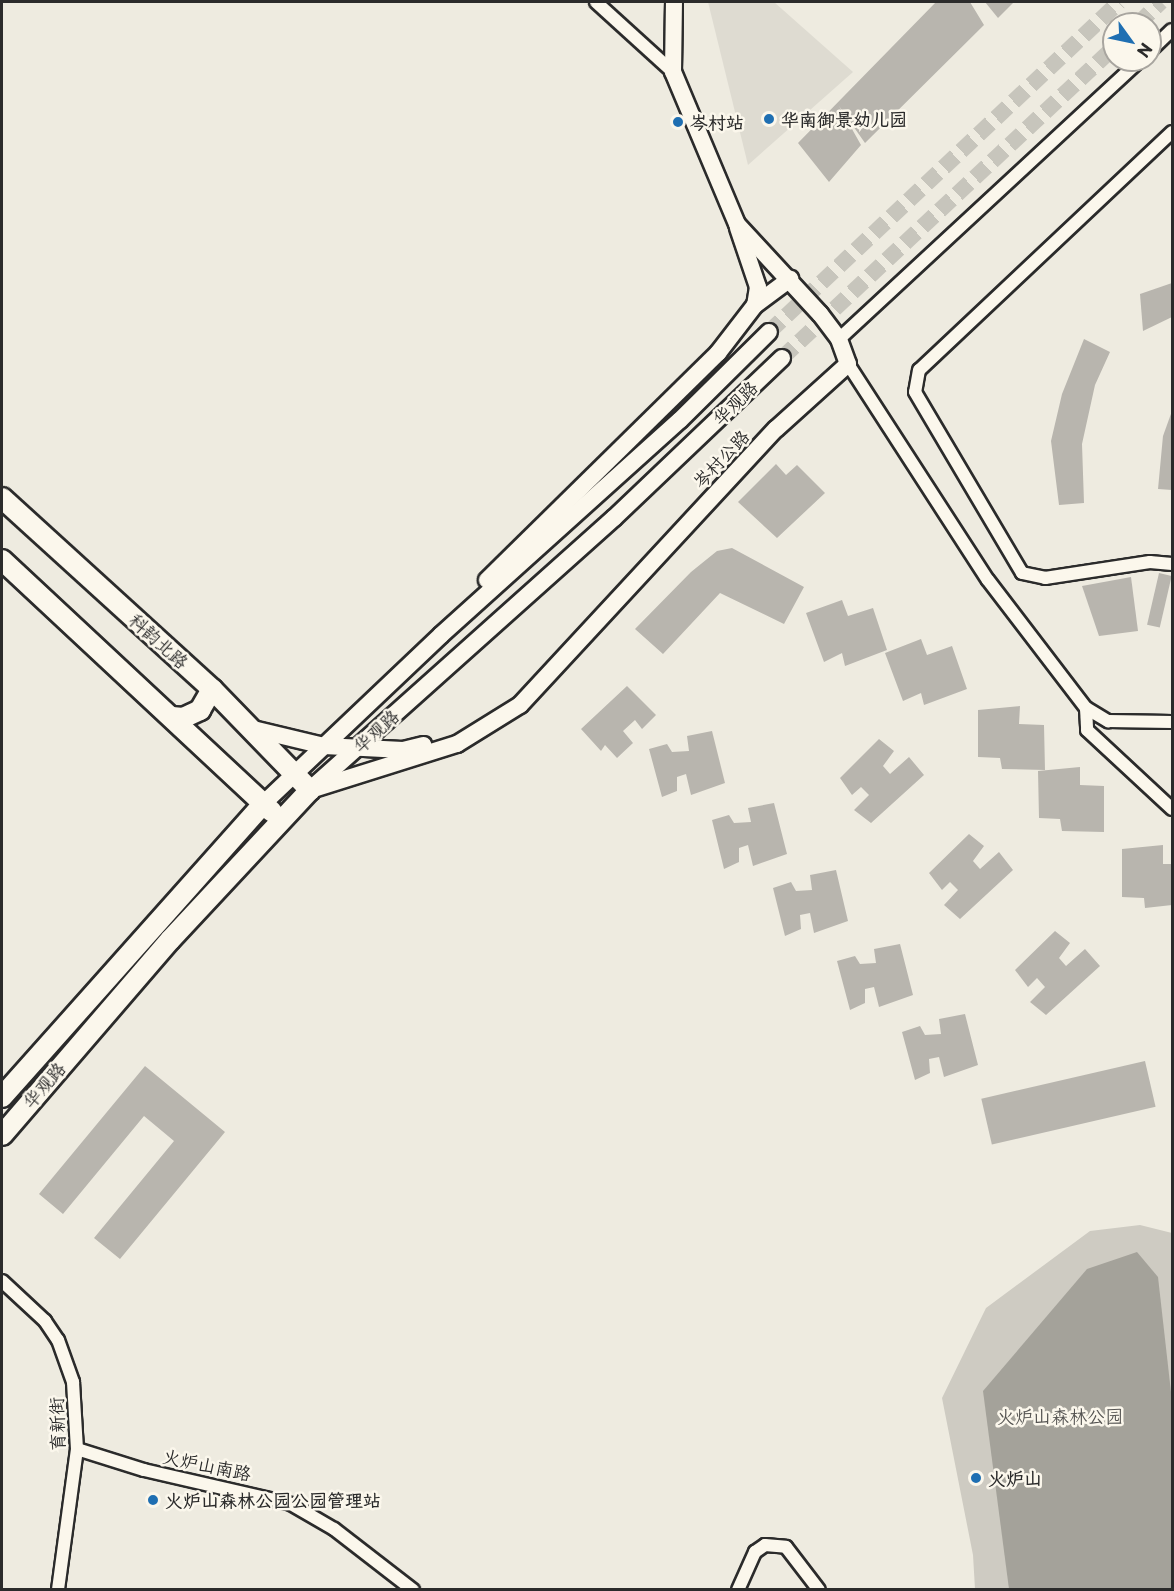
<!DOCTYPE html>
<meta charset="utf-8">
<style>
body{margin:0}
#map{position:relative;width:1174px;height:1591px;overflow:hidden;background:#eeebe0;font-family:"Playpen Sans","LXGW WenKai TC",sans-serif}
div>[style]{position:absolute}
[style*='--x']{left:calc(var(--x)*1px);top:calc(var(--y)*1px);width:calc(var(--w)*1px);rotate:calc(var(--a)*1deg)}
.built>*{inset:0;background:#dedbd1}
.green>*{inset:0;background:#cecbc2}
.water>*{inset:0;background:#a4a29a}
.building>*{inset:0;background:#b8b5ae;transform-origin:0 0}
.secondary-tunnel>*{height:16px;margin-top:-8px;transform-origin:0;background:repeating-linear-gradient(90deg,#c7c5bc 0 16px,transparent 0 24px)}
.roads{filter:drop-shadow(2px 0 #2b2b2b) drop-shadow(-2px 0 #2b2b2b) drop-shadow(0 2px #2b2b2b) drop-shadow(0 -2px #2b2b2b)}
.street>*{height:12px;margin:-6px;padding:0 6px;transform-origin:6px;border-radius:6px;background:#fbf7ec}
.secondary>*{height:16px;margin:-8px;padding:0 8px;transform-origin:8px;border-radius:8px;background:#fbf7ec}
.primary>*{height:20px;margin:-10px;padding:0 10px;transform-origin:10px;border-radius:10px;background:#fbf7ec}
.dots>*{width:16px;height:16px;translate:-50% -50%;box-sizing:border-box;border:3px solid #fbf7ec;border-radius:50%}
span{translate:-50% -50%;white-space:nowrap;text-align:center;line-height:1.15;-webkit-text-stroke:5px #fbf7ec;paint-order:stroke}
.poi-label{font-size:18px;color:#2b2b2b;font-weight:700}
.left{translate:0 -50%;text-align:left}
.street-label{font-size:18px;color:#2b2b2b}
.park-label{font-size:18px;color:#545351}
.frame{position:absolute;inset:0;border:3px solid #2b2b2b;pointer-events:none}
.north{position:absolute;left:1102px;top:12px;width:60px;height:60px;box-sizing:border-box;background:#fbf7ec;border:2px solid #a8a59f;border-radius:50%;rotate:123deg;font-size:16px;font-weight:700;line-height:24px;text-align:center;color:#2b2b2b}
.north::after{content:'';display:block;margin:auto;width:21px;height:27px;background:#1f6fb2;clip-path:polygon(50% 0,100% 100%,50% 72%,0 100%)}
</style>
<div id="map">
<div class="built">
<i style="clip-path:polygon(708px 2px,774px 2px,853px 72px,748px 165px)"></i>
</div>
<div class="green">
<i style="clip-path:polygon(1140px 1225px,1172px 1233px,1172px 1589px,975px 1589px,973px 1555px,942px 1398px,986px 1308px,1090px 1231px)"></i>
</div>
<div class="water">
<i style="clip-path:polygon(1137px 1252px,1158px 1277px,1172px 1401px,1172px 1589px,1009px 1589px,983px 1391px,1087px 1269px)"></i>
</div>
<div class="building">
<i style="clip-path:polygon(936px 2px,970px 2px,984px 25px,865px 143px,839px 106px,861px 145px,829px 182px,798px 143px)"></i>
<i style="clip-path:polygon(985px 2px,1014px 2px,998px 18px)"></i>
<i style="clip-path:polygon(1172px 283px,1172px 317px,1143px 331px,1140px 294px)"></i>
<i style="clip-path:polygon(1084px 339px,1110px 352px,1095px 385px,1082px 444px,1084px 503px,1059px 505px,1051px 441px,1062px 394px)"></i>
<i style="clip-path:polygon(1172px 411px,1172px 490px,1158px 489px,1163px 436px)"></i>
<i style="clip-path:polygon(776px 464px,786px 475px,797px 465px,825px 493px,777px 538px,738px 502px)"></i>
<i style="clip-path:polygon(732px 548px,804px 587px,784px 624px,720px 593px,663px 654px,635px 629px,691px 572px,717px 551px)"></i>
<i style="left:1159px;top:573px;width:13px;height:53px;rotate:13deg"></i>
<i style="clip-path:polygon(1131px 577px,1138px 631px,1099px 636px,1082px 586px)"></i>
<i style="clip-path:polygon(842px 600px,848px 616px,873px 608px,887px 650px,845px 666px,842px 653px,824px 662px,806px 613px)"></i>
<i style="clip-path:polygon(921px 639px,927px 655px,952px 646px,967px 689px,924px 705px,921px 693px,903px 701px,885px 653px)"></i>
<i style="clip-path:polygon(627px 686px,656px 715px,642px 729px,635px 720px,623px 731px,633px 743px,617px 758px,605px 745px,601px 751px,581px 729px)"></i>
<i style="clip-path:polygon(1020px 706px,1019px 724px,1044px 725px,1045px 770px,1002px 769px,1000px 758px,978px 757px,978px 710px)"></i>
<i style="clip-path:polygon(712px 731px,725px 783px,691px 795px,686px 774px,677px 777px,677px 791px,662px 797px,649px 749px,667px 744px,672px 752px,689px 751px,687px 736px)"></i>
<i style="clip-path:polygon(879px 739px,894px 751px,883px 766px,890px 774px,909px 757px,924px 775px,871px 823px,854px 810px,869px 795px,861px 787px,852px 795px,840px 778px)"></i>
<i style="clip-path:polygon(1080px 767px,1080px 785px,1104px 786px,1104px 832px,1062px 831px,1060px 819px,1039px 818px,1038px 771px)"></i>
<i style="clip-path:polygon(774px 803px,787px 854px,753px 866px,748px 845px,739px 848px,739px 862px,724px 869px,712px 820px,729px 815px,734px 823px,751px 822px,748px 808px)"></i>
<i style="clip-path:polygon(969px 834px,984px 846px,973px 861px,980px 869px,999px 852px,1013px 870px,960px 919px,944px 905px,958px 890px,950px 882px,942px 890px,929px 873px)"></i>
<i style="clip-path:polygon(1163px 845px,1163px 864px,1172px 864px,1172px 905px,1145px 908px,1144px 898px,1122px 897px,1122px 849px)"></i>
<i style="clip-path:polygon(836px 870px,848px 921px,814px 933px,810px 913px,800px 915px,801px 929px,785px 936px,773px 888px,791px 882px,796px 891px,812px 890px,810px 875px)"></i>
<i style="clip-path:polygon(1055px 931px,1070px 943px,1059px 958px,1066px 966px,1085px 949px,1100px 966px,1046px 1015px,1030px 1002px,1045px 987px,1037px 978px,1028px 987px,1015px 970px)"></i>
<i style="clip-path:polygon(900px 944px,913px 995px,879px 1007px,874px 987px,865px 989px,865px 1003px,850px 1010px,837px 961px,855px 956px,860px 964px,876px 963px,874px 949px)"></i>
<i style="clip-path:polygon(965px 1014px,978px 1065px,944px 1077px,939px 1057px,929px 1059px,930px 1073px,915px 1080px,902px 1032px,920px 1026px,925px 1035px,941px 1034px,939px 1019px)"></i>
<i style="left:1145px;top:1061px;width:47px;height:168px;rotate:77deg"></i>
<i style="clip-path:polygon(145px 1066px,225px 1132px,120px 1259px,94px 1238px,174px 1141px,144px 1116px,63px 1214px,39px 1194px)"></i>
<i style="left:147px;top:1495px;width:13px;height:8px;rotate:9deg"></i>
</div>
<div class="secondary-tunnel">
<i style="--x:1138;--y:24;--w:32;--a:-44"></i>
<i style="--x:769;--y:332;--w:481;--a:-43.3"></i>
<i style="--x:782;--y:358;--w:455;--a:-43.1"></i>
</div>
<div class="roads">
<div class="street">
<i style="--x:596;--y:2;--w:104;--a:42.3"></i>
<i style="--x:1150;--y:51;--w:30;--a:-44"></i>
<i style="--x:1172;--y:132;--w:347;--a:136.7"></i>
<i style="--x:919;--y:370;--w:22;--a:100"></i>
<i style="--x:915;--y:392;--w:210;--a:59.4"></i>
<i style="--x:1022;--y:573;--w:24;--a:12"></i>
<i style="--x:1045;--y:578;--w:106;--a:-8.7"></i>
<i style="--x:1150;--y:562;--w:22;--a:5"></i>
<i style="--x:839;--y:339;--w:410;--a:-42.8"></i>
<i style="--x:848;--y:364;--w:257;--a:57.1"></i>
<i style="--x:988;--y:580;--w:161;--a:52.6"></i>
<i style="--x:1086;--y:708;--w:26;--a:31"></i>
<i style="--x:1108;--y:721;--w:64;--a:0.9"></i>
<i style="--x:1086;--y:708;--w:22;--a:87"></i>
<i style="--x:1087;--y:730;--w:116;--a:42.9"></i>
<i style="--x:2;--y:1281;--w:59;--a:42.9"></i>
<i style="--x:45;--y:1321;--w:23;--a:56"></i>
<i style="--x:58;--y:1340;--w:45;--a:70.3"></i>
<i style="--x:73;--y:1382;--w:67;--a:86.6"></i>
<i style="--x:77;--y:1449;--w:142;--a:97.7"></i>
<i style="--x:77;--y:1449;--w:70;--a:17.4"></i>
<i style="--x:144;--y:1470;--w:151;--a:13"></i>
<i style="--x:291;--y:1504;--w:50;--a:30.2"></i>
<i style="--x:334;--y:1529;--w:100;--a:37.7"></i>
<i style="--x:738;--y:1590;--w:42;--a:-65.9"></i>
<i style="--x:755;--y:1552;--w:12;--a:-35"></i>
<i style="--x:765;--y:1545;--w:21;--a:5"></i>
<i style="--x:786;--y:1547;--w:54;--a:52.5"></i>
</div>
<div class="secondary">
<i style="--x:738;--y:228;--w:62;--a:71.3"></i>
<i style="--x:758;--y:287;--w:18;--a:99"></i>
<i style="--x:487;--y:580;--w:324;--a:-44.5"></i>
<i style="--x:718;--y:353;--w:61;--a:-52.4"></i>
<i style="--x:755;--y:305;--w:44;--a:-36.6"></i>
<i style="--x:253;--y:729;--w:73;--a:13.5"></i>
<i style="--x:324;--y:746;--w:79;--a:2.9"></i>
<i style="--x:403;--y:750;--w:21;--a:-14"></i>
<i style="--x:313;--y:787;--w:404;--a:-41.8"></i>
<i style="--x:614;--y:518;--w:232;--a:-43.6"></i>
<i style="--x:310;--y:790;--w:154;--a:-17.4"></i>
<i style="--x:457;--y:744;--w:74;--a:-31.8"></i>
<i style="--x:520;--y:705;--w:376;--a:-47.2"></i>
<i style="--x:776;--y:429;--w:97;--a:-42.1"></i>
<i style="--x:848;--y:364;--w:27;--a:-110"></i>
<i style="--x:839;--y:339;--w:31;--a:-127"></i>
<i style="--x:820;--y:314;--w:122;--a:-132.7"></i>
<i style="--x:737;--y:224;--w:165;--a:-112.8"></i>
<i style="--x:673;--y:72;--w:70;--a:-89.2"></i>
<i style="--x:263;--y:804;--w:245;--a:-43.5"></i>
<i style="--x:441;--y:635;--w:321;--a:-42"></i>
<i style="--x:680;--y:420;--w:125;--a:-44.7"></i>
</div>
<div class="primary">
<i style="--x:2;--y:498;--w:284;--a:42.3"></i>
<i style="--x:212;--y:689;--w:141;--a:45.9"></i>
<i style="--x:310;--y:790;--w:205;--a:133"></i>
<i style="--x:170;--y:940;--w:257;--a:130.7"></i>
<i style="--x:2;--y:560;--w:369;--a:43"></i>
<i style="--x:172;--y:717;--w:11;--a:5"></i>
<i style="--x:183;--y:718;--w:19;--a:-25"></i>
<i style="--x:200;--y:710;--w:24;--a:-60"></i>
<i style="--x:2;--y:1097;--w:392;--a:-48.3"></i>
</div>
</div>
<div class="dots">
<i style="left:769px;top:119px;background:#1f6fb2"></i>
<i style="left:678px;top:122px;background:#1f6fb2"></i>
<i style="left:976px;top:1478px;background:#1f6fb2"></i>
<i style="left:153px;top:1500px;background:#1f6fb2"></i>
</div>
<div class="poi-label">
<span class="left" style="left:781px;top:119px">华南御景幼儿园</span>
<span class="left" style="left:690px;top:122px">岑村站</span>
<span class="left" style="left:988px;top:1478px">火炉山</span>
<span class="left" style="left:165px;top:1500px">火炉山森林公园公园管理站</span>
</div>
<div class="street-label">
<span style="left:735px;top:403px;rotate:-44deg">华观路</span>
<span style="left:721px;top:459px;rotate:-47deg">岑村公路</span>
<span style="left:159px;top:641px;rotate:42deg">科韵北路</span>
<span style="left:376px;top:731px;rotate:-42deg">华观路</span>
<span style="left:44px;top:1085px;rotate:-49deg">华观路</span>
<span style="left:57px;top:1424px;rotate:-92deg">育新街</span>
<span style="left:207px;top:1465px;rotate:12deg">火炉山南路</span>
</div>
<div class="park-label">
<span style="left:1060px;top:1416px">火炉山森林公园</span>
</div>
<div class="frame"></div>
<div class="north">N</div>
</div>
